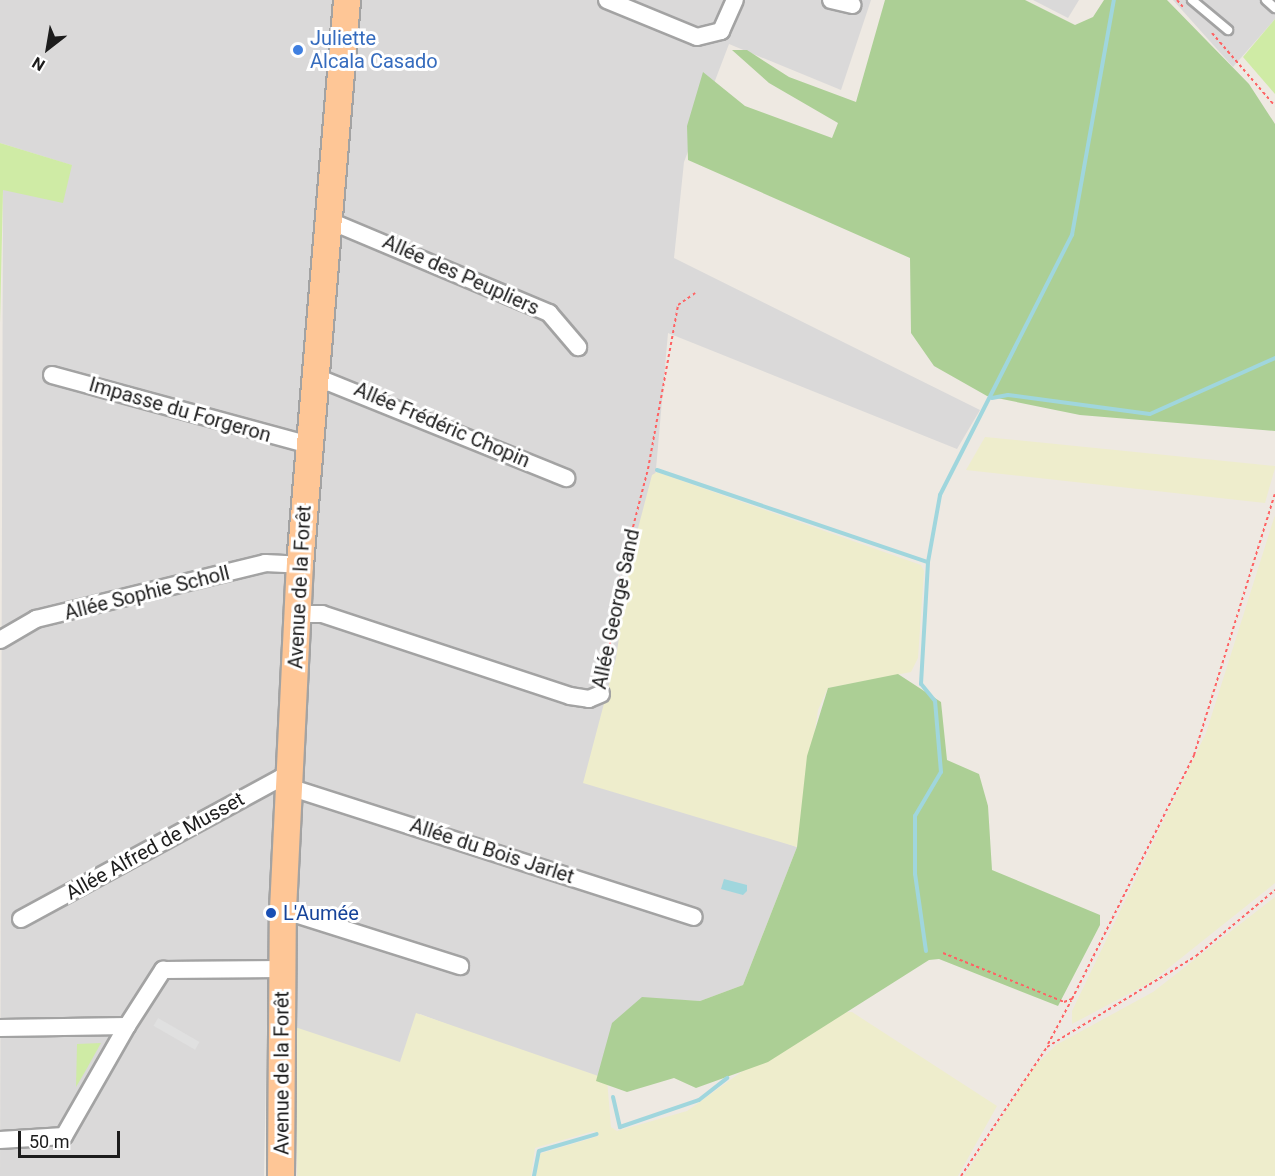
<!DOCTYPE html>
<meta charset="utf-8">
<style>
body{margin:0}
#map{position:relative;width:1275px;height:1176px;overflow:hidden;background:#eee9e2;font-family:Roboto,sans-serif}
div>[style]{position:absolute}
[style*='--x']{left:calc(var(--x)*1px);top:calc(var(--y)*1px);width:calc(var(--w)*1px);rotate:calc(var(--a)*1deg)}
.residential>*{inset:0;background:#dad9d9}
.farmland>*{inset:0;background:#eeedcc}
.grass>*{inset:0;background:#cfeba5}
.forest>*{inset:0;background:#accf95}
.parking>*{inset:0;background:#e0e0e0;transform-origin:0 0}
.water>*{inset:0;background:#a0d6dd}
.stream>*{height:4px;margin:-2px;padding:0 2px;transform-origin:2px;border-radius:2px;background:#a0d6dd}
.path>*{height:2px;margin-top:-1px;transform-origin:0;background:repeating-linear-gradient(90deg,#fe6364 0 3px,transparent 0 6px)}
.roads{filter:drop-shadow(2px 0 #a3a3a3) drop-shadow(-2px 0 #a3a3a3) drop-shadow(0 2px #a3a3a3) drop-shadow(0 -2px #a3a3a3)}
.service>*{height:8px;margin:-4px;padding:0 4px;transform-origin:4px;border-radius:4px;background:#fff}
.minor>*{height:16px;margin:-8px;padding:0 8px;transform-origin:8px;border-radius:8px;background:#fff}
.primary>*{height:26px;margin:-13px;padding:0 13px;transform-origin:13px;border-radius:13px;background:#fec696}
.dots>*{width:16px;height:16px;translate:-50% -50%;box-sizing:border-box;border:3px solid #fff;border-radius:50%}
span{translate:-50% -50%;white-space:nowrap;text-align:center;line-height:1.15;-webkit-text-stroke:6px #fff;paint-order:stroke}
.shop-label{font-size:20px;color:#366cbe}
.left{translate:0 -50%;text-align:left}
.street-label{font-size:20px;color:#1c1c1c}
.transit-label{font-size:20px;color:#164399}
.north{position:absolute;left:18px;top:18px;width:60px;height:60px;-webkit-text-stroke:4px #fff;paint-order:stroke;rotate:211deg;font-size:16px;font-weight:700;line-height:24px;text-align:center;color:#1c1c1c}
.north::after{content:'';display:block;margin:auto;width:21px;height:27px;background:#1c1c1c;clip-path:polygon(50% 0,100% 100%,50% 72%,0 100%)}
.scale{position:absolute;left:18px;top:1131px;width:102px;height:27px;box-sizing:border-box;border:3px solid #1c1c1c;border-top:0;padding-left:8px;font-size:18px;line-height:21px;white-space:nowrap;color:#1c1c1c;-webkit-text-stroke:4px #fff;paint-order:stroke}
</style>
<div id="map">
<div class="residential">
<i style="clip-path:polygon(0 0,871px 0,841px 90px,729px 44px,684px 162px,674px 258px,980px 410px,957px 449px,668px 333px,655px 480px,591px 777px,797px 847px,743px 985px,700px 1001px,642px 998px,596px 1081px,420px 1014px,405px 1067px,267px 1021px,264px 1176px,0 1176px,3px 189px,71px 165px,0 143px)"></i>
<i style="clip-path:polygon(1033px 0,1079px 0,1068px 18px)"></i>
<i style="clip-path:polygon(1173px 0,1275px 0,1275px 19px,1233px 67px)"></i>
</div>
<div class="farmland">
<i style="clip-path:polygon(985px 437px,1275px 466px,1275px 468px,1265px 503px,966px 470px)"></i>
<i style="clip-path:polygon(657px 472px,921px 565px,924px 571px,918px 658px,911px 672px,828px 688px,818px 710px,797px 847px,583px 783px,616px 658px,631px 555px,652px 475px)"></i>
<i style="clip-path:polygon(1275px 515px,1275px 883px,1151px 982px,1072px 1024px,1072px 1011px,1206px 733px)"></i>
<i style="clip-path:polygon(1275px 897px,1275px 1176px,964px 1176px,1034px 1067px,1056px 1045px,1153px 992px)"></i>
<i style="clip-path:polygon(825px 1012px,852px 1012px,997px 1106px,958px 1176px,536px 1176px,539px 1154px,599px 1136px,594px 1131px,535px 1148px,531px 1176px,297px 1176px,295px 1027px,400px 1062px,416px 1013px,607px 1079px,611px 1127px,617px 1131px,687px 1111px)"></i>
</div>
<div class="grass">
<i style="clip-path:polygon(1275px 19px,1275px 94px,1243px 57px)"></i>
<i style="clip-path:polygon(0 143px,72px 165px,63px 203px,3px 190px,0 324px)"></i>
<i style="clip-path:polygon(101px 1043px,86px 1070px,76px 1087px,77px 1044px)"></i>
</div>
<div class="forest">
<i style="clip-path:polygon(885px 0,1025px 0,1075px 25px,1093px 17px,1104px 0,1167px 0,1249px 84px,1275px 124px,1275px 431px,1080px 415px,987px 396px,934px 366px,911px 333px,910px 258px,688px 160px,687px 126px,703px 72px,745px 106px,832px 138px,838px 123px,769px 83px,732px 50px,747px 50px,789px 77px,856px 102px)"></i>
<i style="clip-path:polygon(898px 674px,941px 702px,947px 760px,979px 774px,988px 806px,992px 870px,1100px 915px,1100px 925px,1058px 1006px,939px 959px,929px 960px,768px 1062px,696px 1088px,674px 1078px,627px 1092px,596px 1081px,612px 1023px,642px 997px,700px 1001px,743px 985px,797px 847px,807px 756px,828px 688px)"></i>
</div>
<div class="parking">
<i style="left:158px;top:1018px;width:48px;height:9px;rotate:30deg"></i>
</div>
<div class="water">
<i style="clip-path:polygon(724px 879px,747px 885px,747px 891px,743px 895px,721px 889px)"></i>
</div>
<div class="stream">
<i style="--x:992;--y:398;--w:16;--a:-11"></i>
<i style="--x:1008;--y:395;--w:143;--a:7.6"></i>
<i style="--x:1150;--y:414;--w:137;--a:-24.1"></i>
<i style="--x:657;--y:470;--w:286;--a:18.8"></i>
<i style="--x:928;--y:562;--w:68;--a:-79.8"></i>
<i style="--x:940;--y:495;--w:292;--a:-63.1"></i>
<i style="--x:1072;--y:235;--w:239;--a:-79.9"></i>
<i style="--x:926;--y:951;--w:78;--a:-98.1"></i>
<i style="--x:915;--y:874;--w:58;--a:-90"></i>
<i style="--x:915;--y:816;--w:51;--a:-59.4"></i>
<i style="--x:941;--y:772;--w:71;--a:-94.8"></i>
<i style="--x:935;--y:701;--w:22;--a:-129"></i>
<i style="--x:921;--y:684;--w:122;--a:-86.7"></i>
<i style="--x:613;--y:1097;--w:31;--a:77"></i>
<i style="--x:620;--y:1127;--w:83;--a:-18.9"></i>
<i style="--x:699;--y:1100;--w:36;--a:-38"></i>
<i style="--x:534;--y:1176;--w:25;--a:-79"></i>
<i style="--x:539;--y:1151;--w:60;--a:-16.3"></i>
</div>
<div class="path">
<i style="--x:1177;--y:0;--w:9;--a:49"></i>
<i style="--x:1212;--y:33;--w:96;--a:49.2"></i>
<i style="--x:605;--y:681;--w:97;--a:-82.3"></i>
<i style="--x:618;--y:585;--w:120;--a:-75.5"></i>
<i style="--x:648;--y:469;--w:167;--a:-79.6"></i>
<i style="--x:678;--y:305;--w:21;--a:-35"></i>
<i style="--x:943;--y:953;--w:131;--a:22"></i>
<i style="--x:1064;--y:1002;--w:9;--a:-21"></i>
<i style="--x:1072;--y:999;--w:273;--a:-63.4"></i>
<i style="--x:1194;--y:755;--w:273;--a:-72.8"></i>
<i style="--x:1048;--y:1044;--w:49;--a:-61.9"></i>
<i style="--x:961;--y:1176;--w:155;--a:-56.3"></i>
<i style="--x:1047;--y:1047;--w:175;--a:-31.4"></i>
<i style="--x:1196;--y:956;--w:103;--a:-39.9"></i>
</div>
<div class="roads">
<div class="service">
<i style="--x:1192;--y:0;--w:47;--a:39.8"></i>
<i style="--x:1266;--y:0;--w:12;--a:42"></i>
</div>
<div class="minor">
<i style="--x:607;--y:0;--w:97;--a:22.3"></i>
<i style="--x:697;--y:37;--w:25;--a:-14"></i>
<i style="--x:721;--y:31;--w:34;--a:-66"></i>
<i style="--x:831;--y:0;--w:22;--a:13"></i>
<i style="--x:330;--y:221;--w:238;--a:22.8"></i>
<i style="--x:549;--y:313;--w:45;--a:49.5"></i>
<i style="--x:52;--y:375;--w:266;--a:15.2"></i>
<i style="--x:316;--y:377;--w:270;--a:22"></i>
<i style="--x:298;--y:614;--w:24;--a:0"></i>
<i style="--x:322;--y:614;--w:261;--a:18.3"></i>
<i style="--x:570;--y:696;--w:19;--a:9"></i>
<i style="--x:589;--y:699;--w:13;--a:-23"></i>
<i style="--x:0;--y:640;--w:42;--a:-30.3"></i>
<i style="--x:36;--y:619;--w:236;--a:-13.7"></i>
<i style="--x:265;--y:563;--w:35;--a:3"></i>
<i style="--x:289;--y:787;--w:425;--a:17.8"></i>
<i style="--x:283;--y:910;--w:186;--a:17.6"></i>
<i style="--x:21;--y:919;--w:296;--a:-28.5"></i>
<i style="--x:281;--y:778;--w:9;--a:0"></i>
<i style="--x:0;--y:1028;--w:127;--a:-0.9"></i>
<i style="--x:127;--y:1026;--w:67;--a:-57.3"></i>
<i style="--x:163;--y:970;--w:119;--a:-0.5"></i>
<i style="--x:0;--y:1140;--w:64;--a:-3.6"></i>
<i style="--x:64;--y:1136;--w:127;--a:-60.2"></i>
</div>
<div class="primary">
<i style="--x:281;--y:1176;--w:266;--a:-89.6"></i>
<i style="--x:283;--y:910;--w:345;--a:-87.2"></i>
<i style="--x:300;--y:565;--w:567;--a:-85.24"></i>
</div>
</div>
<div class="dots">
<i style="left:298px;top:50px;background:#3f7fe0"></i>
<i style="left:271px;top:913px;background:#1a4fb4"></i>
</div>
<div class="shop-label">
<span class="left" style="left:310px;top:50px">Juliette<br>Alcala Casado</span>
</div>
<div class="street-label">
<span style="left:461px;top:275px;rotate:24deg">Allée des Peupliers</span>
<span style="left:180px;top:410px;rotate:16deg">Impasse du Forgeron</span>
<span style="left:442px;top:425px;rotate:23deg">Allée Frédéric Chopin</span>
<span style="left:300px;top:587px;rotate:-87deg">Avenue de la Forêt</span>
<span style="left:147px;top:593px;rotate:-14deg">Allée Sophie Scholl</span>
<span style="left:616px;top:609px;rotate:-78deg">Allée George Sand</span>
<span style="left:155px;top:846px;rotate:-29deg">Allée Alfred de Musset</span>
<span style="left:492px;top:851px;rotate:18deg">Allée du Bois Jarlet</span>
<span style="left:282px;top:1073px;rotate:-90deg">Avenue de la Forêt</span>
</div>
<div class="transit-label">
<span class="left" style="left:283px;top:913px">L'Aumée</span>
</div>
<div class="north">N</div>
<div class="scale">50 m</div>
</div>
